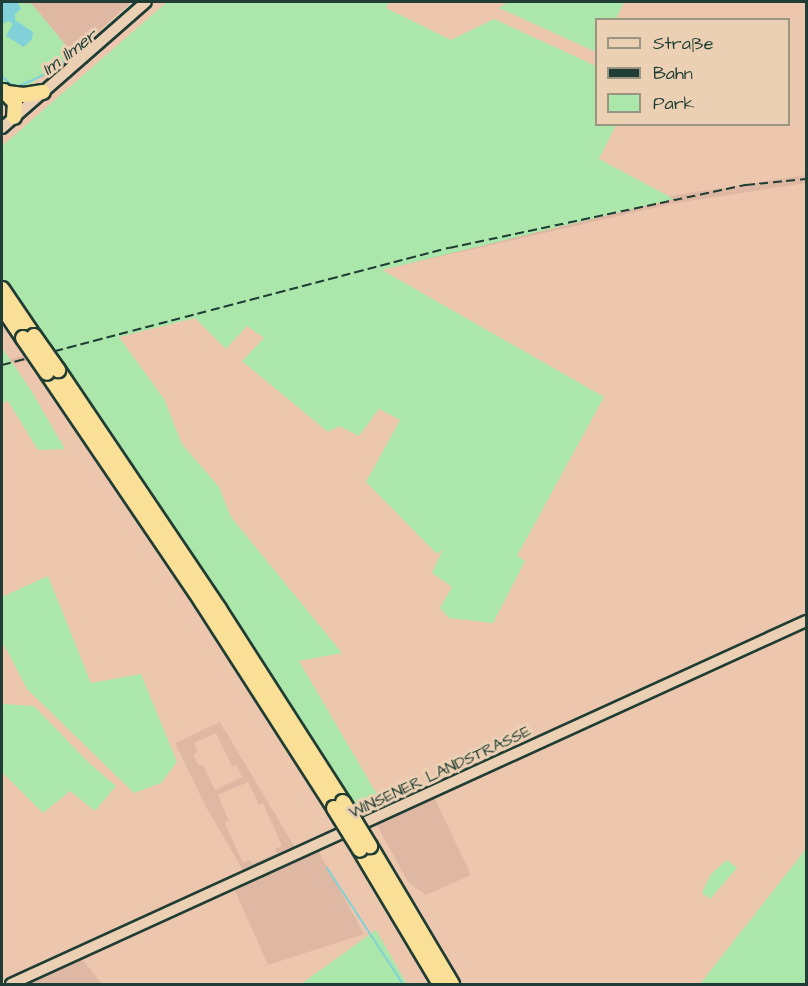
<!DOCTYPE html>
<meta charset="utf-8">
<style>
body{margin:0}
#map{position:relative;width:808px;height:986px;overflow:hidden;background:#ecc7ae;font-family:"Architects Daughter",sans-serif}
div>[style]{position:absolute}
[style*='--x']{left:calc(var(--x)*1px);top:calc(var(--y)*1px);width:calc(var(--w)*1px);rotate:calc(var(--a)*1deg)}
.built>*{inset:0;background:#deb8a3}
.green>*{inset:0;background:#abe6ab}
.water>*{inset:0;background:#80d1d8}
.stream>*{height:2px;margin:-1px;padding:0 1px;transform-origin:1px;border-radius:1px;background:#80d1d8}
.roads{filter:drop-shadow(2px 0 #1f3d34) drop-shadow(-2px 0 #1f3d34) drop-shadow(0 2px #1f3d34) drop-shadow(0 -2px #1f3d34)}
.secondary>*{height:10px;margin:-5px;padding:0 5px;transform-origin:5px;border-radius:5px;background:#ecd0b3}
.highway>*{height:14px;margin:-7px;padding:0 7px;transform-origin:7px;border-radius:7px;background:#fadf96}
.rail>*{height:2px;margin-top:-1px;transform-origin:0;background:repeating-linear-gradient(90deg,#1f3d34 0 9px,transparent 0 13.5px)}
.bridges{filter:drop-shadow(2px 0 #1f3d34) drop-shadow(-2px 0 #1f3d34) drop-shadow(0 2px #1f3d34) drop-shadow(0 -2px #1f3d34)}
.highway-bridge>*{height:14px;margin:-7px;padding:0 7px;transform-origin:7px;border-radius:7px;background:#fadf96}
span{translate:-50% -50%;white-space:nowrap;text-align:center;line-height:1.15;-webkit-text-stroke:6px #ecd0b3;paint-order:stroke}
.street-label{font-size:16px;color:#1f3d34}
.water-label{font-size:18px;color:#24443c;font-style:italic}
.frame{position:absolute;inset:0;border:3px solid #1f3d34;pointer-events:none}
.legend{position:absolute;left:595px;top:18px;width:195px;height:108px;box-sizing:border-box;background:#ecd0b3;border:2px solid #9a9580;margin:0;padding:8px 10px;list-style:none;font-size:18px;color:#1f3d34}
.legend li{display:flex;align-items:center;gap:12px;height:30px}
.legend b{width:30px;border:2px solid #9a9580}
</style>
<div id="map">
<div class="built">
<i style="clip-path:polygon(26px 2px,131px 2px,73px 54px,32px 4px)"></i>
<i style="clip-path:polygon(806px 175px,806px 183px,676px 203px,381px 270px,2px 367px,2px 361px,592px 214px,675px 195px)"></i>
<i style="clip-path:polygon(evenodd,220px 722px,302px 859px,319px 852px,364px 934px,268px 965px,235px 891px,250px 882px,206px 807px,175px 743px,220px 722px,216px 733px,232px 766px,236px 765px,242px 777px,215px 790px,203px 765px,199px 766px,193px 755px,198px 752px,194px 743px,216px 733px,220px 722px,248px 782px,259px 805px,263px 803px,282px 846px,275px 849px,277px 853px,252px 864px,250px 860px,243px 863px,225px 823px,229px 821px,218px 795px,248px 782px)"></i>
<i style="clip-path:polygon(434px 797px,471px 875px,426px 895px,408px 882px,376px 823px)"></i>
<i style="clip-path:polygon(82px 959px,102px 984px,22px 984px)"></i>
</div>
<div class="green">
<i style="clip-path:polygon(2px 2px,32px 4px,73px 54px,33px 83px,19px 89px,2px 82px)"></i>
<i style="clip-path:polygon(167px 2px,389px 2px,386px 8px,451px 40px,494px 19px,596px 66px,596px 124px,616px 125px,599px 159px,674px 199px,382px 270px,604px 397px,517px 556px,525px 561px,493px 623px,449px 618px,440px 608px,452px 587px,432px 573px,443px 549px,437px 554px,366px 482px,400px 420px,379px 409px,359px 436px,339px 426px,328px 432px,242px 361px,264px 338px,247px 326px,226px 349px,195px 318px,119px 337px,164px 399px,182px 444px,219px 487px,231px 517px,342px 653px,299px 661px,382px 803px,356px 815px,226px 605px,2px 278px,2px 146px)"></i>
<i style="clip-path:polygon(508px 2px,624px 2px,616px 19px,596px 20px,596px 52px,499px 8px)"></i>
<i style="clip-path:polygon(2px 348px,29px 387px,65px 449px,38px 450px,8px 401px,2px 403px)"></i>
<i style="clip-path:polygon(48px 576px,91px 683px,141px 674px,177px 762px,161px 783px,134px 793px,27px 689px,2px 641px,2px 597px)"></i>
<i style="clip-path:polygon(3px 704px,34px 706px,89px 763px,116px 786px,95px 811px,70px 791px,43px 813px,2px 772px)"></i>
<i style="clip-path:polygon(806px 849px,806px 984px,700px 984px)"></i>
<i style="clip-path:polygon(727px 860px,737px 868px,710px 899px,702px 893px,711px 874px)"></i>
<i style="clip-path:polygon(376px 930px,407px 984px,301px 984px)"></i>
</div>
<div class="water">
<i style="clip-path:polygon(2px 2px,18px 3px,21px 9px,15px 14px,15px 20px,33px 32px,32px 39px,24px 47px,6px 36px,13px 24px,9px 21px,2px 24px)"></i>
</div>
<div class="stream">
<i style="--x:497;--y:2;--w:4;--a:0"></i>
<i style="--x:2;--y:76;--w:11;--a:45"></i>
<i style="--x:10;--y:84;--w:9;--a:13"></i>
<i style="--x:19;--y:86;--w:34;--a:-24"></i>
<i style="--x:50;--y:72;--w:54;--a:-36.7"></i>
<i style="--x:93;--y:40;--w:57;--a:-42.1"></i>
<i style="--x:327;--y:868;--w:139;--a:56.8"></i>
</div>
<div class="roads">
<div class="secondary">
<i style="--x:2;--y:128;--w:191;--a:-41.2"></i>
<i style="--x:11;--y:984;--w:874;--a:-24.54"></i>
</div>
<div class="highway">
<i style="--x:4;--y:91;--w:16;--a:47"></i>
<i style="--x:15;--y:103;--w:14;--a:94"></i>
<i style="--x:7;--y:93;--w:17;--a:7"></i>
<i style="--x:24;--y:95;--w:19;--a:-9"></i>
<i style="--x:2;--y:289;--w:57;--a:55.8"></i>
<i style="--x:2;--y:307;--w:37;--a:56"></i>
<i style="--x:58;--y:370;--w:288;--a:56"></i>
<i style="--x:219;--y:609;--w:229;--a:57.3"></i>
<i style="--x:47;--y:373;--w:277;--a:55.9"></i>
<i style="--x:202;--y:602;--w:245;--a:57.3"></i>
<i style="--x:370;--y:846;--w:161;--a:59.3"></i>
<i style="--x:360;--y:850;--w:156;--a:59.2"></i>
</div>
</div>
<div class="rail">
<i style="--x:2;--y:365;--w:462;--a:-14.7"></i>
<i style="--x:449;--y:248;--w:304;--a:-12"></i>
<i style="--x:746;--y:185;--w:60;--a:-5.7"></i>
</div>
<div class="bridges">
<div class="highway-bridge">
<i style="--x:34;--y:336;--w:42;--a:54.8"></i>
<i style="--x:23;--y:338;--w:42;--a:55.6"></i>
<i style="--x:343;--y:802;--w:52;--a:58.5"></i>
<i style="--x:334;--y:808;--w:49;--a:58.2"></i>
</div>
</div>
<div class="street-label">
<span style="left:440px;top:772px;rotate:-25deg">WINSENER LANDSTRASSE</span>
</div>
<div class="water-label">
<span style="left:70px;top:53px;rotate:-37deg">Im Ilmer</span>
</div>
<div class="frame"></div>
<ul class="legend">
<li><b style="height:8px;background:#ecd0b3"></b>Straße</li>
<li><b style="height:8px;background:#1f3d34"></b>Bahn</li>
<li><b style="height:16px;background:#abe6ab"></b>Park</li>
</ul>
</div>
